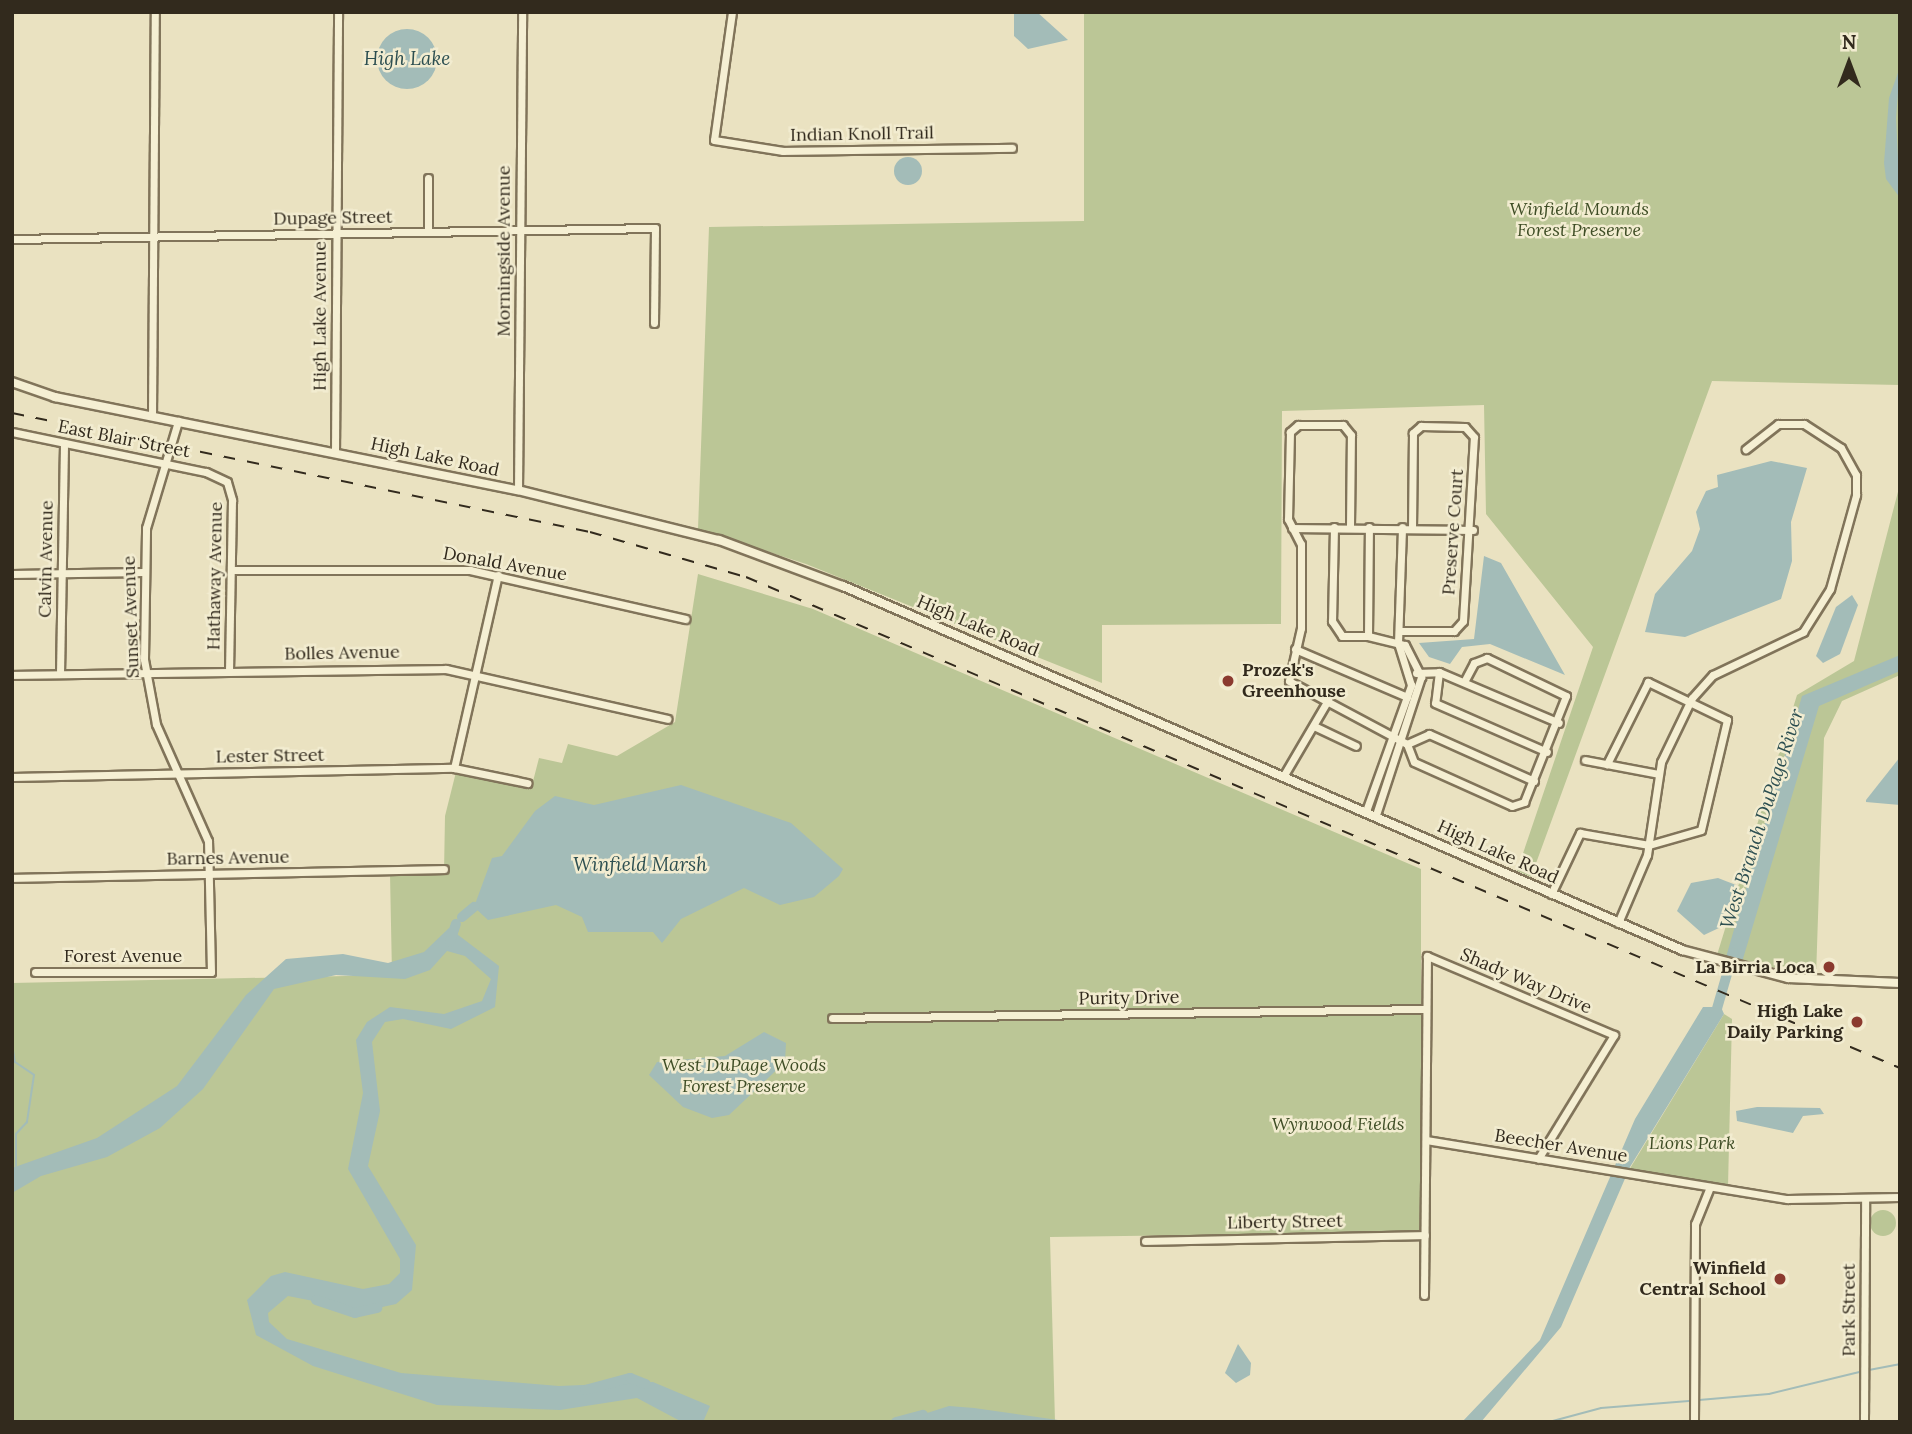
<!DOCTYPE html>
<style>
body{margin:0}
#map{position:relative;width:1912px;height:1434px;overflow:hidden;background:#eae2c1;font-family:Lora,serif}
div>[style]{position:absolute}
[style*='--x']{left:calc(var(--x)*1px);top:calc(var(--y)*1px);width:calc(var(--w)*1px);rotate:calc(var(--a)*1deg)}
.green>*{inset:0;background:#bbc696}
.round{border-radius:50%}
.water>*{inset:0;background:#a3bcb8}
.stream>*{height:2px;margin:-1px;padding:0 1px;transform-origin:1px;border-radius:1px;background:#a3bcb8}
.river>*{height:10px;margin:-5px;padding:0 5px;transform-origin:5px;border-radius:5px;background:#a3bcb8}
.roads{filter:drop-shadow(2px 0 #81745a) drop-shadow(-2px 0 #81745a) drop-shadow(0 2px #81745a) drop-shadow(0 -2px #81745a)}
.minor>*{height:7px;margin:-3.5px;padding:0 3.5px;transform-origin:3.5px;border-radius:3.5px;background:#f5efd3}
.tertiary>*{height:8px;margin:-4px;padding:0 4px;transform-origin:4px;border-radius:4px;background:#f5efd3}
.rail>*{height:2px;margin-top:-1px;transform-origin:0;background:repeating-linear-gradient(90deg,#322a1d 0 12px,transparent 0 24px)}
.dots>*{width:19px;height:19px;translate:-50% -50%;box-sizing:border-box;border:4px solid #f2ecd0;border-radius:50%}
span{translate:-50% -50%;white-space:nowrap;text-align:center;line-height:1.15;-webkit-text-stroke:5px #f2ecd0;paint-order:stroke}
.street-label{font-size:18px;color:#322a1d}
.park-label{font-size:18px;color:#3e4d25;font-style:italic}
.poi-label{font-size:18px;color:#322a1d;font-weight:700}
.left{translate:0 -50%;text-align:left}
.right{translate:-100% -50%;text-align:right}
.water-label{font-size:19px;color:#2d4f51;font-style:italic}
.frame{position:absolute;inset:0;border:14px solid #322a1d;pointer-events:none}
.north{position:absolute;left:1814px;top:28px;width:70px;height:70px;-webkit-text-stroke:5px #f2ecd0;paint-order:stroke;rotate:0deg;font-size:19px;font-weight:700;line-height:28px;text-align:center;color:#322a1d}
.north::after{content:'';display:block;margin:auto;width:24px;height:32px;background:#322a1d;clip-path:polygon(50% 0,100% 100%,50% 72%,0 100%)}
</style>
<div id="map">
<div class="green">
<i style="clip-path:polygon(1084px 12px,1900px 12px,1900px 385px,1712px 381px,1531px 877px,1517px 871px,1593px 647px,1486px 514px,1484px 405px,1282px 411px,1281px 624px,1102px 625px,1102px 683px,806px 564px,698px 529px,709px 227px,1084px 221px)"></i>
<i style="clip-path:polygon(1900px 484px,1900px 675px,1842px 701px,1824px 738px,1816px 977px,1717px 955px,1797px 695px,1854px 661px)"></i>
<i style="clip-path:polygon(698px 574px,813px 609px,1421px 869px,1421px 1232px,1050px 1237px,1055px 1422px,12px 1422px,12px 983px,392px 975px,390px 874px,444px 872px,445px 816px,456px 772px,531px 789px,539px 758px,562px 763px,568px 744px,617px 756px,675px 722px)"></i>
<i style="clip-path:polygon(1724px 1014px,1732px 1019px,1728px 1186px,1629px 1170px)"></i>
<i class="round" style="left:1870px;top:1210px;width:26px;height:26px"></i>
</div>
<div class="water">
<i style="clip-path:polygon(1014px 12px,1037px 12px,1068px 40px,1028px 49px,1014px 36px)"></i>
<i class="round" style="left:377px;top:29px;width:60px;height:60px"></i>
<i style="clip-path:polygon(1900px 67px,1896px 118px,1900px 198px,1886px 179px,1884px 163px,1889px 98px)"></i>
<i class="round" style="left:894px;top:157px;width:28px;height:28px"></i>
<i style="clip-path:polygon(1771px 461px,1807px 468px,1791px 522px,1792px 561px,1781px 599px,1685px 637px,1645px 632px,1655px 594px,1692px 551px,1700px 529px,1696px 512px,1706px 491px,1718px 487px,1717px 475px)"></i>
<i style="clip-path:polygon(1484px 556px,1501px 563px,1565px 675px,1490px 644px,1462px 647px,1450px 664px,1429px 657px,1419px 643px,1474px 639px)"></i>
<i style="clip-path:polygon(1852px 595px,1858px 605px,1840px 654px,1823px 663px,1816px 656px,1836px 607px)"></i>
<i style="clip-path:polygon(1900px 655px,1900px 671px,1819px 706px,1742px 962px,1726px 957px,1802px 696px)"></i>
<i style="clip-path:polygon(1900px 757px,1900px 805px,1866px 802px,1866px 800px)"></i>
<i style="clip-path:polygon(681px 785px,791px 823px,843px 869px,839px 876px,814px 897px,780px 905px,744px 888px,681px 919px,662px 943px,653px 932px,588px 932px,582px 917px,556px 905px,488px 920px,474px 907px,492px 858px,502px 856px,535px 811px,555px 796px,594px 805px)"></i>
<i style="clip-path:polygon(1718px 878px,1736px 885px,1734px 897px,1721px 927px,1704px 935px,1677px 911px,1691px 883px)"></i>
<i style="clip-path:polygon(449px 928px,499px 966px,495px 1007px,451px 1029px,403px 1019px,385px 1022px,372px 1042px,380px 1111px,368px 1166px,416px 1245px,412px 1290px,396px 1304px,364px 1311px,288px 1296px,268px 1313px,269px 1322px,287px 1339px,401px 1373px,559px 1386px,653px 1382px,710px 1406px,703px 1422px,682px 1422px,637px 1398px,560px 1410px,437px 1405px,313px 1366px,256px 1335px,247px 1300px,271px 1276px,285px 1272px,363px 1289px,389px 1284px,400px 1273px,400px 1259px,348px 1169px,363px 1093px,356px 1040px,367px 1022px,390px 1007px,444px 1014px,482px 1001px,491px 979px,465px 956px,447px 951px,430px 970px,405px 979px,336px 975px,274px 989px,203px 1089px,160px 1128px,107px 1157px,41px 1176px,12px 1193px,12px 1168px,97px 1138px,177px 1086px,246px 995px,286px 959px,343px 954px,388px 963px,424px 952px)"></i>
<i style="clip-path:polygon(1703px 1007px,1721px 1007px,1724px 1014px,1630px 1167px,1561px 1327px,1481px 1422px,1462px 1422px,1540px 1340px,1635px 1119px)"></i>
<i style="clip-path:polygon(764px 1032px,786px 1043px,785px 1062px,729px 1115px,712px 1118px,683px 1107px,649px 1075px,657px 1062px,725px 1056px)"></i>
<i style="clip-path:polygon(1757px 1107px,1820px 1108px,1824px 1114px,1803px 1116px,1793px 1133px,1737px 1121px,1736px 1111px)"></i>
<i style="clip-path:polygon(1238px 1344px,1251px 1363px,1250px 1375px,1236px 1383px,1225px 1373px)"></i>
<i style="clip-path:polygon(949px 1406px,974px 1408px,1072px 1422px,899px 1422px)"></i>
</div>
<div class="stream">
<i style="--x:12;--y:1044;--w:18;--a:81"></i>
<i style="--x:15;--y:1062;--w:23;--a:34"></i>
<i style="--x:34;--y:1075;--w:48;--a:98.5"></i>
<i style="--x:27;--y:1122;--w:16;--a:133"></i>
<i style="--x:16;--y:1134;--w:32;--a:90"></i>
<i style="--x:1869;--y:1370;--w:32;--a:-11"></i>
<i style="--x:1699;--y:1400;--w:70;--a:-4.9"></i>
<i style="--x:1769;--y:1394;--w:93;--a:-13.7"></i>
<i style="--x:1549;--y:1422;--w:54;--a:-15.1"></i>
<i style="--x:1601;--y:1408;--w:88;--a:-4.5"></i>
</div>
<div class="river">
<i style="--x:462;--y:917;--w:16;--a:-40"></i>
<i style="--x:450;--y:942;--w:19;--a:-72"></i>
<i style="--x:1714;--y:1019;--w:69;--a:-73.9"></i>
<i style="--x:316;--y:1300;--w:41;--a:18.4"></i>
<i style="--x:355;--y:1313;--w:23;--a:-13"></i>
<i style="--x:585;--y:1390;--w:47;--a:-14.9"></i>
<i style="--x:630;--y:1378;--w:17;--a:21"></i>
<i style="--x:896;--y:1422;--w:28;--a:-15"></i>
</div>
<div class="roads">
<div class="minor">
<i style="--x:732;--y:12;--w:129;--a:98"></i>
<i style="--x:714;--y:140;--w:70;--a:9.1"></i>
<i style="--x:783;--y:151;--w:229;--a:-0.8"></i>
<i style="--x:428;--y:232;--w:54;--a:-90"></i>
<i style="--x:12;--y:239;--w:643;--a:-0.98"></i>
<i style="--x:655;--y:228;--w:95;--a:90.6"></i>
<i style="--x:152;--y:416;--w:404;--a:-89.6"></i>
<i style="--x:12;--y:432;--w:198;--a:11.7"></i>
<i style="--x:206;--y:472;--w:23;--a:25"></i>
<i style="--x:227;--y:482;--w:19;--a:74"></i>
<i style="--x:232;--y:500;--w:171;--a:91"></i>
<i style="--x:335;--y:453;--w:441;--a:-89.6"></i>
<i style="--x:518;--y:490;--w:478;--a:-89.5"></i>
<i style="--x:1350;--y:526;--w:91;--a:-89.4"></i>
<i style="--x:1351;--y:435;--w:13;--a:-129"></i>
<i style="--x:1343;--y:425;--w:45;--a:180"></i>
<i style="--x:1298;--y:425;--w:11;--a:139"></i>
<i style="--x:1290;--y:432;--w:87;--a:91.3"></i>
<i style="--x:1288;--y:519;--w:28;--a:63"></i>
<i style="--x:1301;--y:544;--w:84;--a:90"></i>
<i style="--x:1301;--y:628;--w:54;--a:102.8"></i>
<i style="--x:1289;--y:681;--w:134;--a:28.1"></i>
<i style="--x:1334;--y:527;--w:94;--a:91.2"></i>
<i style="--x:1332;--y:621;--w:18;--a:56"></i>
<i style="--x:1342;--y:636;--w:26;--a:0"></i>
<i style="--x:1368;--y:636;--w:109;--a:-89.5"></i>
<i style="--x:1292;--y:528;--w:181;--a:0.6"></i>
<i style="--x:231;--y:570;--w:239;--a:0"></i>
<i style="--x:470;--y:570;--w:221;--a:12.8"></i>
<i style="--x:12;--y:574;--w:132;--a:-0.9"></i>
<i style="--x:1401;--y:631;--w:53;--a:0"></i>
<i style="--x:1454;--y:631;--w:13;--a:-48"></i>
<i style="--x:1463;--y:621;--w:184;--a:-86.6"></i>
<i style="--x:1474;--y:437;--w:13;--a:-132"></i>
<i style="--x:1465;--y:427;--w:44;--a:-178.7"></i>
<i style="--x:1421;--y:426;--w:11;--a:139"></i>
<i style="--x:1413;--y:433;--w:94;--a:90.6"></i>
<i style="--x:1368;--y:636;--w:38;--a:14"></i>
<i style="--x:1405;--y:645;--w:36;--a:63"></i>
<i style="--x:1421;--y:677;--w:145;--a:108.1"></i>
<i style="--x:1295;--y:649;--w:122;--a:23.2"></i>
<i style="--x:1439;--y:672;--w:31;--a:97"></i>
<i style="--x:1435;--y:703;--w:122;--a:23.6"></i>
<i style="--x:1416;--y:673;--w:23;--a:-2"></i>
<i style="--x:1439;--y:672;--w:130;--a:23"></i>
<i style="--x:60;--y:674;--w:231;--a:-89"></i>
<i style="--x:12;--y:675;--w:434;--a:-0.8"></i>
<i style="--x:446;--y:669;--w:227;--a:12.7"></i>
<i style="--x:1316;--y:727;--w:44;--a:25.4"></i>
<i style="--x:1407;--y:744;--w:19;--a:69"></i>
<i style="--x:1414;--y:762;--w:107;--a:24.2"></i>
<i style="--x:1512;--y:806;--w:13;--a:-18"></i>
<i style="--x:1524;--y:802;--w:114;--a:-68.4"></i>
<i style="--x:1566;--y:696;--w:88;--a:-154.3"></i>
<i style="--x:1487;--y:658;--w:14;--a:159"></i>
<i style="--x:1474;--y:663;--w:21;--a:118"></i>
<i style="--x:1407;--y:744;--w:24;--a:-24"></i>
<i style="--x:1429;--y:734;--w:115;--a:24.1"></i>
<i style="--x:1585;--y:760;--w:75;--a:10.7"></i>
<i style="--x:454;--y:768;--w:198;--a:-77.2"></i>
<i style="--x:1284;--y:775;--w:87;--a:-59.6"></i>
<i style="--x:12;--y:777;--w:442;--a:-1.2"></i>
<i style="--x:454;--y:768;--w:75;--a:11.6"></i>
<i style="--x:1366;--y:811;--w:134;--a:-70.3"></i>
<i style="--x:1411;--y:685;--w:44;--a:-107.2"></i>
<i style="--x:1398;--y:643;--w:116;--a:-88"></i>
<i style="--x:12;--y:878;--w:432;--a:-1.2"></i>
<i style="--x:1551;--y:894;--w:68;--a:-64.6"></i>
<i style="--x:1580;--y:833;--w:70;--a:9.9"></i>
<i style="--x:1649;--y:845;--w:54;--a:-16.1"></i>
<i style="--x:1701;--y:830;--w:113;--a:-76.7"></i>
<i style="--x:1727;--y:720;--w:88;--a:-154.3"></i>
<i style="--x:1648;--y:682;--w:92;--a:116.6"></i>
<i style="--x:1618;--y:923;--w:74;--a:-66.9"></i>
<i style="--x:1647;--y:855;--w:94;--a:-81.4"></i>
<i style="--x:1661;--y:762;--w:71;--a:-64.2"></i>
<i style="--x:1692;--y:698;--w:31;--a:-48"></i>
<i style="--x:1713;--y:675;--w:100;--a:-25.5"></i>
<i style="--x:1803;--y:632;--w:51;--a:-57.9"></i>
<i style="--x:1830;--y:589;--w:98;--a:-74.5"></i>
<i style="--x:1856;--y:495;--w:20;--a:-90"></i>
<i style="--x:1856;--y:475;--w:31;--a:-119"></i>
<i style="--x:1841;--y:448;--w:44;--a:-147"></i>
<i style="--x:1804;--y:424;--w:26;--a:180"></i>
<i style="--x:1778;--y:424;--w:41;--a:142"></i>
<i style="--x:35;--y:972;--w:176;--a:0"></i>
<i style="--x:211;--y:972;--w:131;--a:-91.3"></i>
<i style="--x:208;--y:841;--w:128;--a:-114"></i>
<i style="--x:156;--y:724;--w:66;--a:-100.5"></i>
<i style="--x:144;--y:659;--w:131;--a:-89.1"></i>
<i style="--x:146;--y:528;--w:112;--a:-73.3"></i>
<i style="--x:832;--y:1018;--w:594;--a:-0.87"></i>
<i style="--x:1426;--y:1140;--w:366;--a:9.3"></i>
<i style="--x:1787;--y:1199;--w:113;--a:-1"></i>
<i style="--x:1145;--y:1241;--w:280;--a:-1.2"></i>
<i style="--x:1424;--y:1295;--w:339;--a:-89.5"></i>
<i style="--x:1427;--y:956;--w:203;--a:22.9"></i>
<i style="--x:1614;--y:1035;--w:145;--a:121.5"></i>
<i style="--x:1694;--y:1422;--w:198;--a:-89.7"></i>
<i style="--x:1695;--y:1224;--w:40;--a:-68"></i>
<i style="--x:1864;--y:1422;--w:224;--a:-89.7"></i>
</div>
<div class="tertiary">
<i style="--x:12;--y:382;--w:46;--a:19.2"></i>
<i style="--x:55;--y:397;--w:472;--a:11.4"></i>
<i style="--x:518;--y:490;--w:207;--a:14"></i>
<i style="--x:719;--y:540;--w:132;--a:20.4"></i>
<i style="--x:843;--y:586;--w:915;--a:23.45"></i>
<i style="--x:1682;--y:950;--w:110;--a:14.8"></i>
<i style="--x:1788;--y:978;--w:112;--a:2.6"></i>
</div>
</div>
<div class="rail">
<i style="--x:12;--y:413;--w:590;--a:11.63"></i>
<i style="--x:590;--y:532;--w:162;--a:16.1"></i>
<i style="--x:746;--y:577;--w:1254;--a:23.05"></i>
</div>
<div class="dots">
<i style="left:1228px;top:681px;background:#8b3a2f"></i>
<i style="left:1829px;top:967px;background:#8b3a2f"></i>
<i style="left:1857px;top:1022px;background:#8b3a2f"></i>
<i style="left:1780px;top:1279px;background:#8b3a2f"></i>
</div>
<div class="street-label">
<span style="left:862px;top:134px;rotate:-1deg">Indian Knoll Trail</span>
<span style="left:333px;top:218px;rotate:-1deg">Dupage Street</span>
<span style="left:504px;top:251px;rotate:-90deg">Morningside Avenue</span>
<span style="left:320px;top:316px;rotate:-90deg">High Lake Avenue</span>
<span style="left:124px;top:439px;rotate:11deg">East Blair Street</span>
<span style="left:435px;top:457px;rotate:12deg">High Lake Road</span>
<span style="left:1453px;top:532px;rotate:-86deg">Preserve Court</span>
<span style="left:46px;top:559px;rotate:-89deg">Calvin Avenue</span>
<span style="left:505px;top:564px;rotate:10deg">Donald Avenue</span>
<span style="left:215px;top:576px;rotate:-89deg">Hathaway Avenue</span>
<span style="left:131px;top:617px;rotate:-92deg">Sunset Avenue</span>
<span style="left:978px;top:626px;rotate:23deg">High Lake Road</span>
<span style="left:342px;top:653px;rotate:-1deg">Bolles Avenue</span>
<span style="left:270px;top:756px;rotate:-1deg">Lester Street</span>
<span style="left:1498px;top:852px;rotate:24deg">High Lake Road</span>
<span style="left:228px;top:858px;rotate:-1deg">Barnes Avenue</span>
<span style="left:123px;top:956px">Forest Avenue</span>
<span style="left:1526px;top:981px;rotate:23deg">Shady Way Drive</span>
<span style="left:1129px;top:998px;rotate:-1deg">Purity Drive</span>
<span style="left:1561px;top:1146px;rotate:9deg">Beecher Avenue</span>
<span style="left:1285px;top:1222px;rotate:-1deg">Liberty Street</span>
<span style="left:1849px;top:1310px;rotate:-90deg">Park Street</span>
</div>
<div class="park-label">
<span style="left:1579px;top:220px">Winfield Mounds<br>Forest Preserve</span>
<span style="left:744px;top:1076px">West DuPage Woods<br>Forest Preserve</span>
<span style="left:1338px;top:1124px">Wynwood Fields</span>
<span style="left:1692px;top:1143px">Lions Park</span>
</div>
<div class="poi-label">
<span class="left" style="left:1242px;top:681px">Prozek's<br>Greenhouse</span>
<span class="right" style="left:1815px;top:967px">La Birria Loca</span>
<span class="right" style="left:1843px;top:1022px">High Lake<br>Daily Parking</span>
<span class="right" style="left:1766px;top:1279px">Winfield<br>Central School</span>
</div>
<div class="water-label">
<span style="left:407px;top:59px">High Lake</span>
<span style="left:1762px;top:819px;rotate:-72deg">West Branch DuPage River</span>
<span style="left:640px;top:865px">Winfield Marsh</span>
</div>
<div class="frame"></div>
<div class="north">N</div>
</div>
